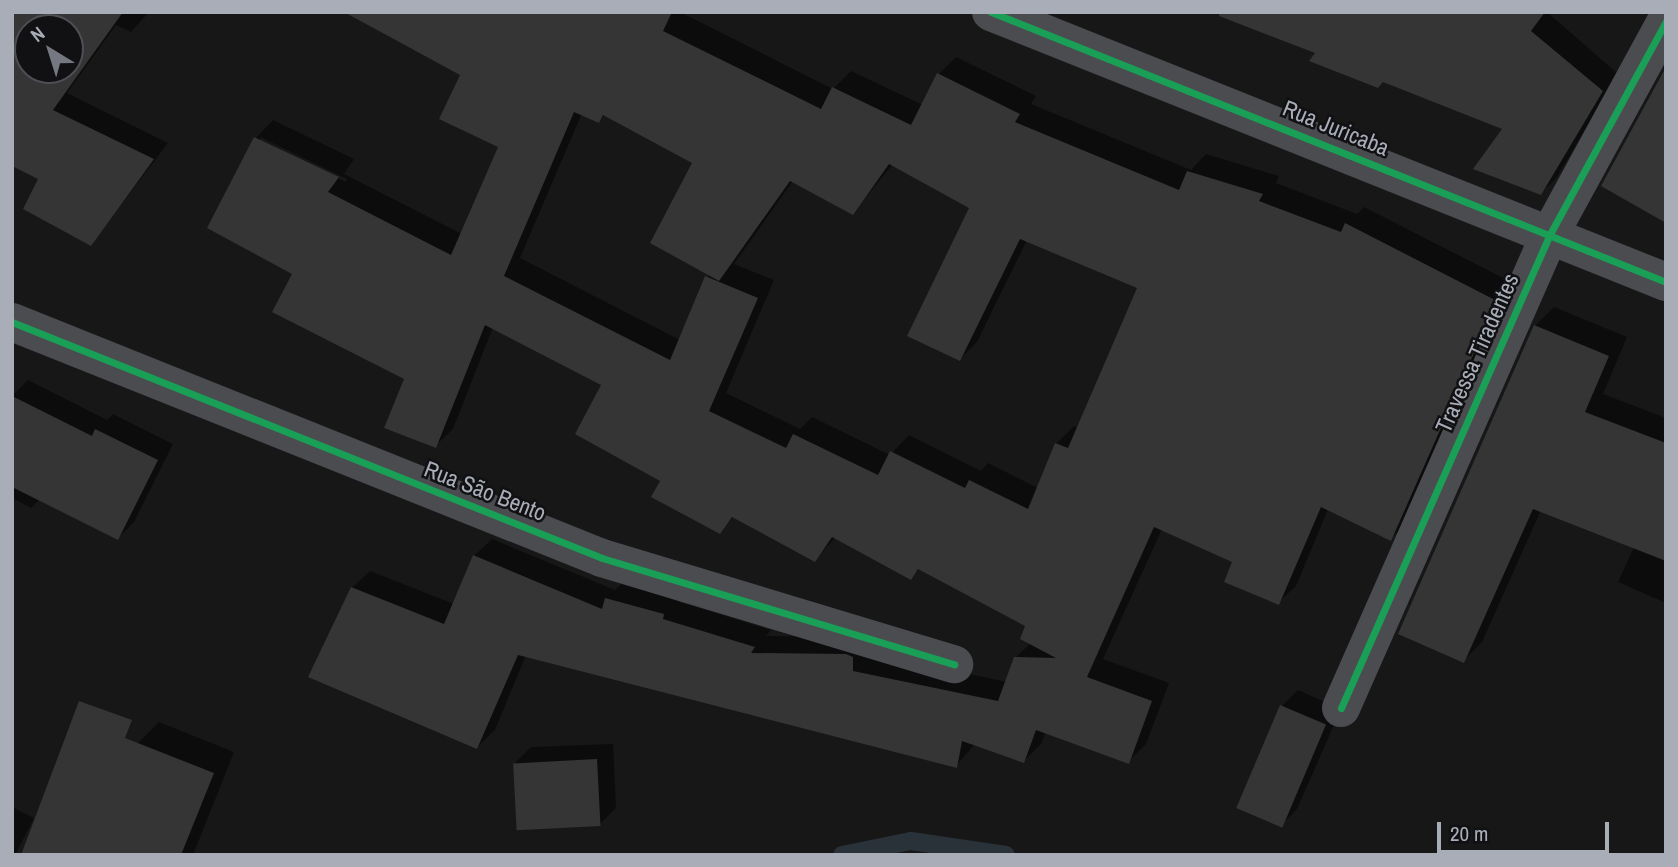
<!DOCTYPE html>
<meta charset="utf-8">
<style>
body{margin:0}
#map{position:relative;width:1678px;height:867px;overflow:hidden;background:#171717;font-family:"Archivo Narrow",sans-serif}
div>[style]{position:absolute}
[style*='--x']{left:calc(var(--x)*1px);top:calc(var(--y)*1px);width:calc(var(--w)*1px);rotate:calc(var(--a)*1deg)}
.shadow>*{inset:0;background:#0007}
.stream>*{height:18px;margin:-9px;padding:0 9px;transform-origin:9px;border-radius:9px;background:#2a3239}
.building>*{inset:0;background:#353536;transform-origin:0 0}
.minor>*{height:38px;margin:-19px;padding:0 19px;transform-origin:19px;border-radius:19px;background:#4b4c50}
.cycleway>*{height:7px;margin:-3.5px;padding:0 3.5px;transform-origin:3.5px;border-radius:3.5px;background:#1a9f57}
span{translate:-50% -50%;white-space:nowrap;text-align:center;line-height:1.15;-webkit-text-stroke:5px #111113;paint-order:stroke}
.street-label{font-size:23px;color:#a8adb8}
.frame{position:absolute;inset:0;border:14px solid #a8adb8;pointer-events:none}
.north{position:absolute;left:14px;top:14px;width:70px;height:70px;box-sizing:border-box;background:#111113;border:2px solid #4d4f55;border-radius:50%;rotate:322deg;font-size:19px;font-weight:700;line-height:28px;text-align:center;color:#a8adb8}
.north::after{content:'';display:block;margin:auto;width:24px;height:32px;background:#757880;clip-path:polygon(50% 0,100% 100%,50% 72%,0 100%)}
.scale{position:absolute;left:1437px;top:822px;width:172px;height:32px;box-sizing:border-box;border:4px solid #a8adb8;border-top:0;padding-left:9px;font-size:21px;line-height:24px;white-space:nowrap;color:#a8adb8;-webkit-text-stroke:5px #111113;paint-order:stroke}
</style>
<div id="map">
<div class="shadow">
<i style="clip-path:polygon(62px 12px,149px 12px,131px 32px,116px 25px,67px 93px,168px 143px,91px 244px,41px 179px,14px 164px,28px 31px,28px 70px,70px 70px,70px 28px,54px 28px)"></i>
<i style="clip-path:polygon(evenodd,347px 12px,680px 12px,833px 89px,851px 71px,923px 105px,939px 74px,956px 57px,1036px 96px,1031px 104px,1191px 170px,1206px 154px,1279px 176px,1276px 183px,1357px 214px,1364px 207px,1513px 283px,1408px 522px,1390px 539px,1328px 509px,1296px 586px,1278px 603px,1234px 561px,1162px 529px,1103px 659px,1169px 683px,1146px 744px,1128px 762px,1046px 731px,1041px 744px,1024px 761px,975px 744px,956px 766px,526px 655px,495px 730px,477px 747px,352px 588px,370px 571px,454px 604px,474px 556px,492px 539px,615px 590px,624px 581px,681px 597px,679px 602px,771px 630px,766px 636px,864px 637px,870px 653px,1007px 682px,1015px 658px,1031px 643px,1027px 626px,920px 568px,911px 577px,836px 537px,814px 560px,734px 516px,719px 531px,662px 480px,603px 385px,493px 327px,453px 429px,435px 446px,406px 379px,294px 273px,210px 227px,256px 138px,273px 120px,354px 159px,344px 174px,462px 234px,500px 146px,462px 74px,347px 12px,582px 113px,599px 121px,606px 114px,694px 162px,710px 274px,680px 340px,520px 258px,582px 113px,347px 12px,260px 137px,347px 179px,346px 182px,260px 141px,260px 137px,347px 12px,893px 164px,971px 207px,960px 359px,977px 342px,1027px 240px,1139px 287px,1078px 428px,1074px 426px,1056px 444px,1038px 488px,988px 463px,981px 471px,909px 435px,890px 455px,812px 417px,800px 429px,726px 393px,774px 280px,734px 264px,793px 181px,853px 213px,893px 164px)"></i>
<i style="clip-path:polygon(1215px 12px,1547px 12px,1618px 74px,1557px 177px,1541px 193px,1504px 128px)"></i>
<i style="clip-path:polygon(1554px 307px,1627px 337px,1603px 394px,1666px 418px,1666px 603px,1618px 582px,1634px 547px,1541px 510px,1482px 642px,1463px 661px,1400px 633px,1535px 326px)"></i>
<i style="clip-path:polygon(28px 380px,107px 420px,113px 414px,173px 444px,134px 522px,118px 538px,40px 499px,31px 508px,12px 498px,12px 396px)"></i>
<i style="clip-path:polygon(1298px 690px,1341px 709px,1297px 809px,1281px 825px,1282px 706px)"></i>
<i style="clip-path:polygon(159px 722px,234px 752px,193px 855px,97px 855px,138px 743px)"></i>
<i style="clip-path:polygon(613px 744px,616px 808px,600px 824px,515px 763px,531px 747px)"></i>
<i style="clip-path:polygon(12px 807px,34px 818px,15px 855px,12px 855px)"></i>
</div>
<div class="stream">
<i style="--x:842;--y:855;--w:70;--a:-11.5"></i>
<i style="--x:911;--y:841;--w:96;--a:8.4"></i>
</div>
<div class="building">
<i style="clip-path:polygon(evenodd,12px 12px,123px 12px,53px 110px,154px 159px,91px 246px,23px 209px,38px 179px,12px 166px,12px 12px,28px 28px,70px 28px,70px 70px,28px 70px,28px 28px)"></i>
<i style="clip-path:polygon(evenodd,344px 12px,672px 12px,663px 31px,821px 109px,832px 87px,911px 125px,937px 73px,1020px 114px,1015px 122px,1179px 190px,1187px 171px,1263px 194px,1259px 201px,1341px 232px,1345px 223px,1497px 301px,1391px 541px,1321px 507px,1279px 605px,1224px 582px,1232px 562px,1154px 527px,1087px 677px,1152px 701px,1129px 764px,1036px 730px,1024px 763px,962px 741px,957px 768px,518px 655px,477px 749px,308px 677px,351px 587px,444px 624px,473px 555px,602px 609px,605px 598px,664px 614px,663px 619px,755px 647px,751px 653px,846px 654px,853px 657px,853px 671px,998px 701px,1014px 657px,1056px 658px,1020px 639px,1025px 626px,918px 569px,911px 580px,832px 537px,815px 562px,732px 517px,720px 534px,651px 497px,660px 481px,575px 434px,601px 385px,485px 325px,436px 448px,384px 428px,404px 379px,272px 312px,292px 274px,207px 228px,254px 137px,339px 177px,328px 192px,451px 255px,498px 147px,439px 119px,460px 75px,344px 12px,574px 112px,599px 123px,603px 115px,692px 163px,650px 243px,719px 281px,790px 181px,853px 215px,889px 164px,969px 208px,907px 336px,960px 361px,1020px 239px,1137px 288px,1068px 448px,1055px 443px,1028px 509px,969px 480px,965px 488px,890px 451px,878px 475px,793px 434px,786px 448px,709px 411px,758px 298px,705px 276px,670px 360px,504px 276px,574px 112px)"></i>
<i style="clip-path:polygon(1220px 12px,1545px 12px,1531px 31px,1603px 91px,1541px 195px,1473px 169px,1502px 129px,1383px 82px,1378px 88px,1309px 61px,1315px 53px,1219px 16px)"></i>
<i style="clip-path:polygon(1666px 67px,1666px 223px,1601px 186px)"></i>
<i style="clip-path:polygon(1534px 325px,1609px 356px,1585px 412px,1666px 443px,1666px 561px,1533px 509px,1464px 663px,1398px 634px)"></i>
<i style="clip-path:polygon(12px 396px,92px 436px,95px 429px,158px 460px,118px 540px,12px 487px)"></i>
<i style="clip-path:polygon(79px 701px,132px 720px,125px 738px,214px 773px,181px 855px,21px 855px)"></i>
<i style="left:1280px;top:705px;width:50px;height:112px;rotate:23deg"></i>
<i style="left:597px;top:759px;width:67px;height:84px;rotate:87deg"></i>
</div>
<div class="minor">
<i style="--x:991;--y:12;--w:727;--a:21.8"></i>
<i style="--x:12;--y:322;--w:635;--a:21.8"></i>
<i style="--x:602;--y:558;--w:368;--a:16.8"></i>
<i style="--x:1341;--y:708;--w:518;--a:-66.21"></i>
<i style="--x:1550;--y:234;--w:243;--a:-61.4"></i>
</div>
<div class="cycleway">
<i style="--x:991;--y:12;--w:727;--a:21.8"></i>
<i style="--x:12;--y:322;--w:635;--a:21.8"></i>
<i style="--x:602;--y:558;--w:368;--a:16.8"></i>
<i style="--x:1341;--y:708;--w:518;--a:-66.21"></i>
<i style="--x:1550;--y:234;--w:243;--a:-61.4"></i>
</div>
<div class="street-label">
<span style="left:1336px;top:128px;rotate:22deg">Rua Juricaba</span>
<span style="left:1477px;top:353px;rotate:-66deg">Travessa Tiradentes</span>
<span style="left:485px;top:491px;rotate:21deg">Rua São Bento</span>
</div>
<div class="frame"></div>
<div class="north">N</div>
<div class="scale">20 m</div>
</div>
